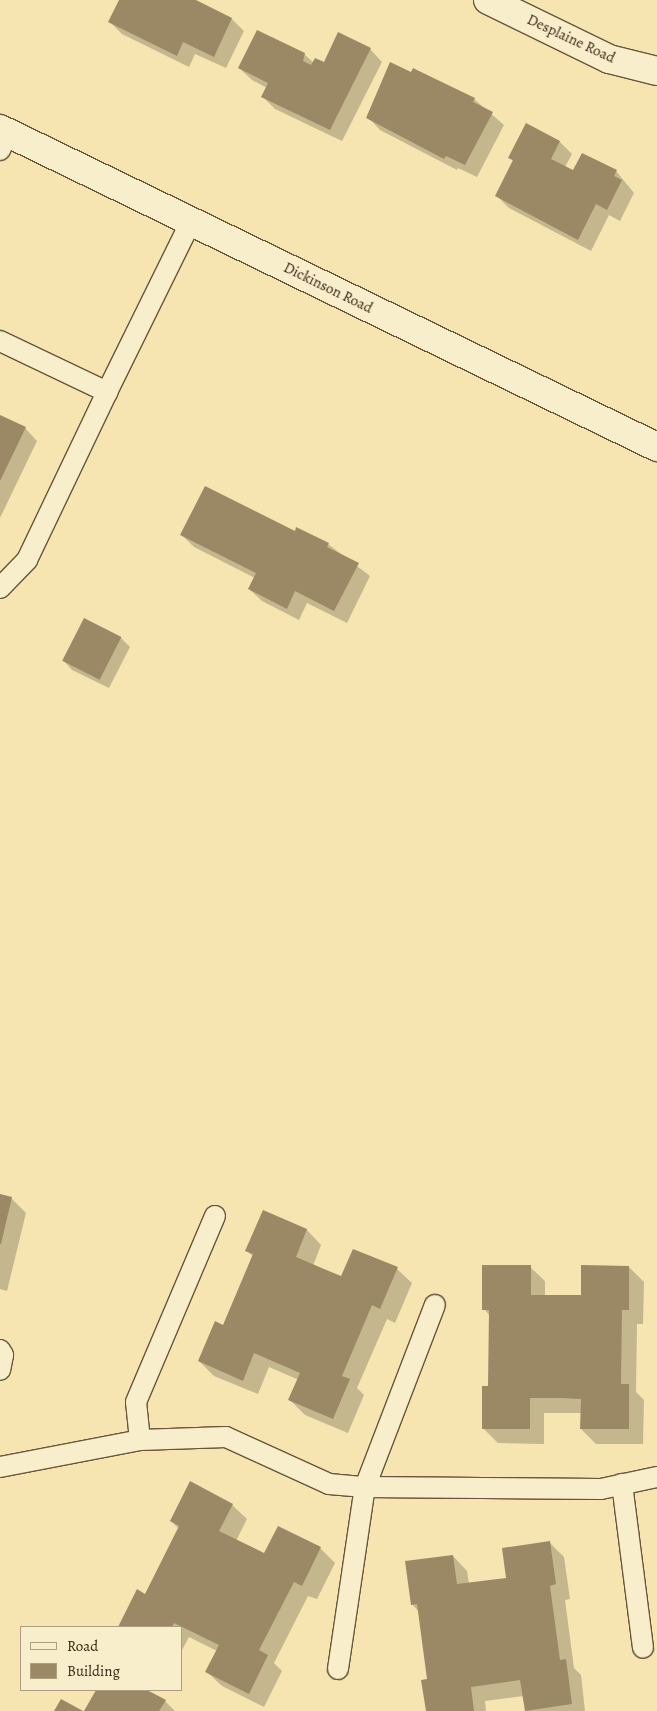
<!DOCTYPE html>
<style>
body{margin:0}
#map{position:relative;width:657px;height:1711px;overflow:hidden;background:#f6e5b1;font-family:Alegreya,serif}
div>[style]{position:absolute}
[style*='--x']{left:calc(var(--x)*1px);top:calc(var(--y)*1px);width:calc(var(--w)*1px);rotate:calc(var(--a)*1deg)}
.shadow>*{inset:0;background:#0003}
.building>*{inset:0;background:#9a8964;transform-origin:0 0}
.roads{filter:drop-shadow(1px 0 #675639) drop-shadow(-1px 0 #675639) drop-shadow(0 1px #675639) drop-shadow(0 -1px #675639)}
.lane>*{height:20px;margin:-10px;padding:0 10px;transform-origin:10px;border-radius:10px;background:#f9eecc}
.street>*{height:28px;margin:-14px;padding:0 14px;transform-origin:14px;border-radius:14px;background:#f9eecc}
.secondary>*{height:28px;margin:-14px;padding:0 14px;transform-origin:14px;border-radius:14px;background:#f9eecc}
span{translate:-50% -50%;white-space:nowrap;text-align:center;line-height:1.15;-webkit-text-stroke:4.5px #f9eecc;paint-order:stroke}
.street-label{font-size:15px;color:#372611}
.legend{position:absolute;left:20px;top:1626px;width:162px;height:65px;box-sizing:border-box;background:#f9eecc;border:1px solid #ab9e81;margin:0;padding:6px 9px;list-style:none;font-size:15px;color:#372611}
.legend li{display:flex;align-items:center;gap:10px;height:25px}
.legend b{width:25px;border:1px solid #ab9e81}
</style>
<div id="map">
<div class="shadow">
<i style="clip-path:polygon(120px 0,192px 0,232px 19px,244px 31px,226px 68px,195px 54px,189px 67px,122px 34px,110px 22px)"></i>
<i style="clip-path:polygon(370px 49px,382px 62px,342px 141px,275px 109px,263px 97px,267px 88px,252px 80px,239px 68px,304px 54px,314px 63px,325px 64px)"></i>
<i style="clip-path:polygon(474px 99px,504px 125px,477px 177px,458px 168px,457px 170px,380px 130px,368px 117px)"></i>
<i style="clip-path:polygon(526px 124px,560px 142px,572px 154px,565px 167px,574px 172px,583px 154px,616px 171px,634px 193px,620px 221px,609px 215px,591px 251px,509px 208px,497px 196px,514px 162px,509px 157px)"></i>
<i style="clip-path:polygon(0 417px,25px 428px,37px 441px,0 518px)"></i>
<i style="clip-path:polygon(295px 533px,328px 544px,370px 576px,347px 623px,307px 603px,299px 620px,262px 601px,249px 589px,255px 578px,194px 547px,182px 535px)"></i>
<i style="clip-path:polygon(121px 638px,130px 647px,109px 688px,72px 670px,64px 661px)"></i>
<i style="clip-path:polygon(0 1196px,11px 1198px,26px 1213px,7px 1291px,0 1289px)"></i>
<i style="clip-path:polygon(264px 1212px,307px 1230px,321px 1245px,313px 1266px,342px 1278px,397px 1269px,412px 1283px,395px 1323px,387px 1319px,357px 1388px,364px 1395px,348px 1433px,305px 1415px,290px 1400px,299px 1380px,269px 1367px,258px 1394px,214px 1376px,199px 1361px,224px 1326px,254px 1257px,247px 1251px)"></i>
<i style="clip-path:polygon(530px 1267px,545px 1281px,545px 1296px,582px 1296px,629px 1267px,644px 1282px,643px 1324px,637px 1324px,636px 1392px,644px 1400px,643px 1444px,596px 1444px,581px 1429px,582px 1413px,544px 1413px,544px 1444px,498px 1443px,483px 1428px,490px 1387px,490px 1316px,484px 1309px)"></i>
<i style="clip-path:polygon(232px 1505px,247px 1519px,236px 1541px,265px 1555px,320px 1548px,335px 1563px,317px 1599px,308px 1596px,274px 1663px,282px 1671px,264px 1707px,222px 1686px,207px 1672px,217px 1651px,189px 1637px,181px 1652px,181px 1627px,119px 1627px,137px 1591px,146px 1596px,179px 1529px,171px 1521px)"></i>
<i style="clip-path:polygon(550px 1543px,564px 1557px,570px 1599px,565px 1600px,574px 1668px,581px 1675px,585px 1711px,527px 1711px,524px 1696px,485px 1701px,486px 1711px,427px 1711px,428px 1679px,419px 1612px,412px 1604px,453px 1556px,467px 1571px,469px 1584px,508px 1579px)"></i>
<i style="clip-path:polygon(97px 1690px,144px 1690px,165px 1701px,175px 1711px,85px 1711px)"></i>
</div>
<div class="building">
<i style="clip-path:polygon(119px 0,196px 0,232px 18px,214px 57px,183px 42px,177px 56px,108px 22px)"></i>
<i style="clip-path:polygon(257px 30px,305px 53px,303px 61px,311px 65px,315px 58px,324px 62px,338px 32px,371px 48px,330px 130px,261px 97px,268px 83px,238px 68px)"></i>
<i style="clip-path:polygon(390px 62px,411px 72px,413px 68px,419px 71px,475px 98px,473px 102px,493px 112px,465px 165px,446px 156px,444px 159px,366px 118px)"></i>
<i style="clip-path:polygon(526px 123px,560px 141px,551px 159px,573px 170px,582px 153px,617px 170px,614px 176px,622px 180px,607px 210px,596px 204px,578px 240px,495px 196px,513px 160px,508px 158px)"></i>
<i style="clip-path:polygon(0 415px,26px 427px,0 481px)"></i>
<i style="clip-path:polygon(205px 486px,295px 531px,296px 527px,329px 543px,327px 547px,359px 563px,334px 611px,295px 591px,287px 609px,248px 589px,256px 573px,180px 535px)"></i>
<i style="left:84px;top:618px;width:42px;height:48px;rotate:27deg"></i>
<i style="clip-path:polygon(0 1194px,12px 1197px,1px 1244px,0 1244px)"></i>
<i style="clip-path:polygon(263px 1210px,307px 1229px,296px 1257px,324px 1269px,341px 1276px,353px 1249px,398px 1267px,380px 1309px,372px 1305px,342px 1376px,350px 1379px,333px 1419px,288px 1400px,300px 1373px,254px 1353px,243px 1381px,198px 1361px,215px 1321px,223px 1325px,253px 1254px,245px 1251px)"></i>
<i style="clip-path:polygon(482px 1265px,531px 1265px,531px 1295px,581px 1295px,581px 1265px,629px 1266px,629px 1310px,622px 1310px,621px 1384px,629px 1384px,629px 1429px,580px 1429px,581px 1399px,561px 1398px,530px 1398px,530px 1429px,482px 1429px,482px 1386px,488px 1386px,489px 1310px,482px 1310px)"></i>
<i style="clip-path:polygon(190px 1481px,233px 1504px,219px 1531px,264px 1553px,278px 1526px,321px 1547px,302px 1586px,294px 1582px,259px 1650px,268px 1655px,249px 1694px,205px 1672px,219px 1645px,174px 1623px,172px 1627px,118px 1627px,137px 1589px,145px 1594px,179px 1526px,170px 1521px)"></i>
<i style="clip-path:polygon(550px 1541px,556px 1584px,550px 1586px,560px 1660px,566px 1659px,572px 1704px,525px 1711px,520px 1680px,471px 1687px,474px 1711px,426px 1711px,421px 1680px,427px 1679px,417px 1604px,411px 1605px,405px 1561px,453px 1555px,457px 1584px,506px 1578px,502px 1548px)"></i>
<i style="clip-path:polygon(96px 1690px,147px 1690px,166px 1700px,159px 1711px,84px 1711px)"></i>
<i style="clip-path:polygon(61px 1699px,83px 1711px,54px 1711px)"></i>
</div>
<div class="roads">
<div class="lane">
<i style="--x:0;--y:150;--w:19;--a:-65"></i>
<i style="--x:0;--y:341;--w:119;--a:25.5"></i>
<i style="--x:107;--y:392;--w:191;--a:-63.8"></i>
<i style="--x:0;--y:588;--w:39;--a:-46"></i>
<i style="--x:27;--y:560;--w:186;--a:-64.5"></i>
<i style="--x:0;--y:1350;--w:6;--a:59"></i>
<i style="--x:3;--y:1355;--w:15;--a:101"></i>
<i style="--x:140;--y:1440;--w:38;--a:-96"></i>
<i style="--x:136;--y:1402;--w:202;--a:-67"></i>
<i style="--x:0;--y:1467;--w:143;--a:-10.9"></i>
<i style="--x:140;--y:1440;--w:86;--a:-2"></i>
<i style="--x:226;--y:1437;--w:113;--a:24.5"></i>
<i style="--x:329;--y:1484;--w:36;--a:5"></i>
<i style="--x:365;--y:1487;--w:236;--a:0.5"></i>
<i style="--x:601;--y:1489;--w:57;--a:-12.1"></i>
<i style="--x:622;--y:1484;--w:165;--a:82.7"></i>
<i style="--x:338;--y:1669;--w:184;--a:-81.6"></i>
<i style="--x:365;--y:1487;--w:195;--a:-69"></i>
</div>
<div class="street">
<i style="--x:488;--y:0;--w:135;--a:26"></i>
<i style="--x:609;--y:59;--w:49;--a:14"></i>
</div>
<div class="secondary">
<i style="--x:0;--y:129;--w:730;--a:25.83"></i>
</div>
</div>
<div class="street-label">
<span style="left:571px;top:39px;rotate:25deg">Desplaine Road</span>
<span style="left:328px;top:288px;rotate:26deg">Dickinson Road</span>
</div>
<ul class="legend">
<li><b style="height:6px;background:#f9eecc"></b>Road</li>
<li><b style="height:14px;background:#9a8964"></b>Building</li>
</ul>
</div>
